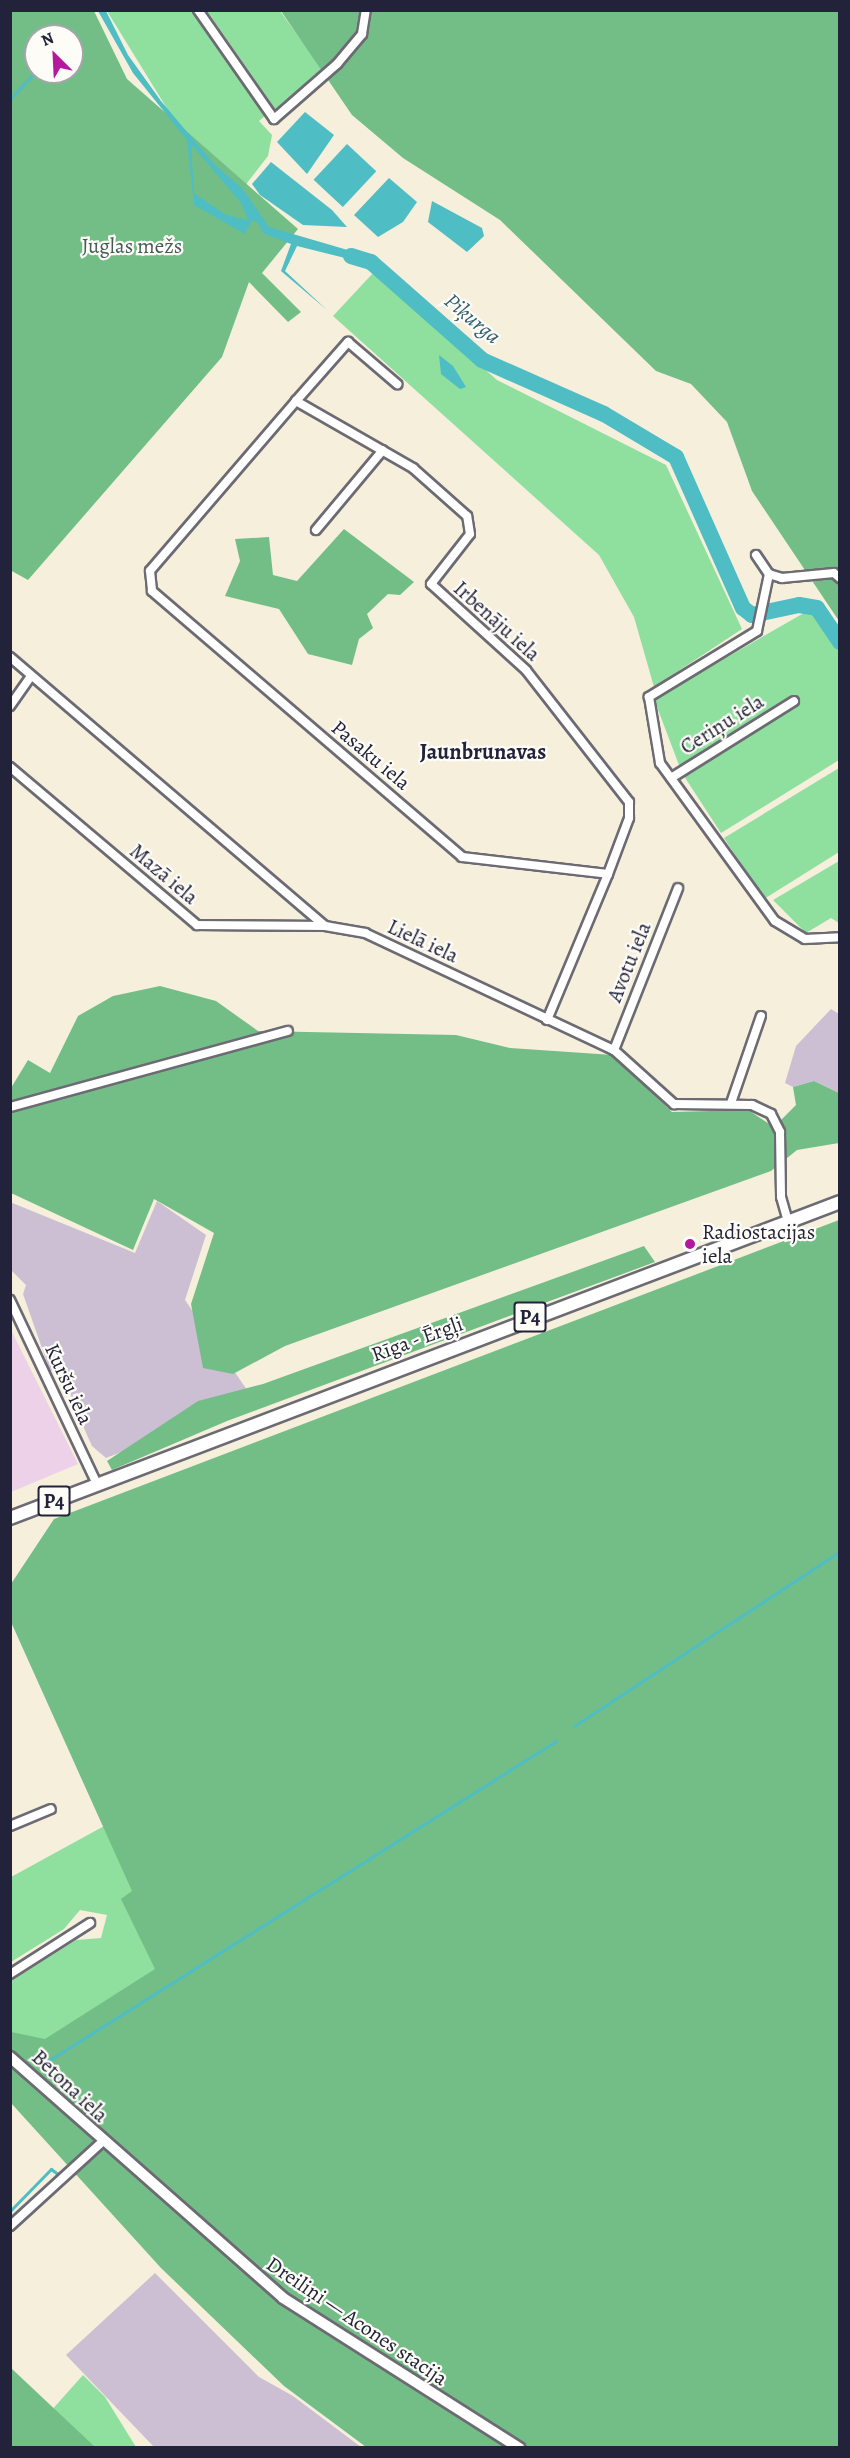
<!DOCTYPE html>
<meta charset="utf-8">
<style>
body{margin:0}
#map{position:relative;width:850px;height:2458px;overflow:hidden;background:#f5efdc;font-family:Alegreya,serif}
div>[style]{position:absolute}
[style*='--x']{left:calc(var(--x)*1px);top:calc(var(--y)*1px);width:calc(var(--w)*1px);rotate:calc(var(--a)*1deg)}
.built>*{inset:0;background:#edd1e9}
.industrial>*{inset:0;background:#ccbfd4}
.green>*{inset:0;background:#8fdf9f}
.forest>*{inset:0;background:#73be86}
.water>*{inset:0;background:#4ebdc4;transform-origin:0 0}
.stream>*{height:3px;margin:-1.5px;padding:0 1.5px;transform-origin:1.5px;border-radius:1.5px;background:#4ebdc4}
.river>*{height:16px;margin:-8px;padding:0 8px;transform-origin:8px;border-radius:8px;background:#4ebdc4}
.roads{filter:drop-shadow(2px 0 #6c6a73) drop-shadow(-2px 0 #6c6a73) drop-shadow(0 2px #6c6a73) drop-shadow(0 -2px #6c6a73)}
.street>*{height:8px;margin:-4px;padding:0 4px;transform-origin:4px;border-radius:4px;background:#fff}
.secondary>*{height:10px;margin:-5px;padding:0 5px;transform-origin:5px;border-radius:5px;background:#fff}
.primary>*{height:12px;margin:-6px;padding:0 6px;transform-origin:6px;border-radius:6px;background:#fff}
.dots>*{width:16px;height:16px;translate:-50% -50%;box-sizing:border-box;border:3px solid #fdfcf7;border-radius:50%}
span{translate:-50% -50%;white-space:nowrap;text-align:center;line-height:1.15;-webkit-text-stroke:4.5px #fdfcf7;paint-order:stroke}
.shield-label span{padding:2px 4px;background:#fdfcf7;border:2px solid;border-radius:4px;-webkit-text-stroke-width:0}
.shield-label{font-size:20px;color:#22223b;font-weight:700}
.park-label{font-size:21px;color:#435b59}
.street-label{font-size:21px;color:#22223b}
.poi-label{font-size:21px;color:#22223b}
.left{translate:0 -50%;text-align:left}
.water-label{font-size:22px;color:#346072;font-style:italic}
.neighbourhood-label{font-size:22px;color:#22223b;font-weight:700}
.frame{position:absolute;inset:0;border:12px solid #22223b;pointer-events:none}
.north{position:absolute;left:24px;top:24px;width:60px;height:60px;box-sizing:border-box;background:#fdfcf7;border:2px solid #a5a5ac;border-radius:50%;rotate:336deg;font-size:16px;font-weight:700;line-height:24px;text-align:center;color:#22223b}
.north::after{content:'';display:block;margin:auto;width:21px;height:27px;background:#b5179e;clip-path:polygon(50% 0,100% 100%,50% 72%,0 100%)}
</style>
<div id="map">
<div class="built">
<i style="clip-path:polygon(10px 1328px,78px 1464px,11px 1492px,10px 1492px)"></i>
</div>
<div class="industrial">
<i style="clip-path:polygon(831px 1009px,839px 1014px,839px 1093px,814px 1081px,793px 1087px,785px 1083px,796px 1046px)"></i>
<i style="clip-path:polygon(157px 1201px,206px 1235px,185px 1300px,254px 1400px,106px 1458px,92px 1446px,79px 1417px,65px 1379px,68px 1368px,50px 1371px,23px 1294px,26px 1285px,11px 1270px,10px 1202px,135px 1253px)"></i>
<i style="clip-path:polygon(155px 2273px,259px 2377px,293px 2396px,361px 2447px,154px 2447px,66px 2355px)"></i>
</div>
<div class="green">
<i style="clip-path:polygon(107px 11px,194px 11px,266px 115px,259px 121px,272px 135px,268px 156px,247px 183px,247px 203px,192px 149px)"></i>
<i style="clip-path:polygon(207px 11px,280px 11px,323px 70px,275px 109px)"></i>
<i style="clip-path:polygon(374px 272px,497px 380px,666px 465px,742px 629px,654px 687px,634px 617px,599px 555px,333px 316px)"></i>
<i style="clip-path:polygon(804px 613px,816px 616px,839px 651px,839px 760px,721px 833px,682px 773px,654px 699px)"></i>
<i style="clip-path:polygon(839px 768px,839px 852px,764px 899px,724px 838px)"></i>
<i style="clip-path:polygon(839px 861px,839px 923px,831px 918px,806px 933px,773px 900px)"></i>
<i style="clip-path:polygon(106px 1825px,170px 1960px,27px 2061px,11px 2045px,11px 1981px,76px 1940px,101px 1938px,107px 1915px,80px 1910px,64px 1929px,11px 1962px,11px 1877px)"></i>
<i style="clip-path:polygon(83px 2375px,105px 2397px,136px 2447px,18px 2448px)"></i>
</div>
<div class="forest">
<i style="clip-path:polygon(evenodd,10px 11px,94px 11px,127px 79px,298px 229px,262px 273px,301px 312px,288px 322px,249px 282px,222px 357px,28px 580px,10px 570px,10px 11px,36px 36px,72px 36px,72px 72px,36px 72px,36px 36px)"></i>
<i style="clip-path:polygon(281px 11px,839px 11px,839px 621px,752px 491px,727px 422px,691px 384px,656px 371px,500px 220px,403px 158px,352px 115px)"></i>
<i style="clip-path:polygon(344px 529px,414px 582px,400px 595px,388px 594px,367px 614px,373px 628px,359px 639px,352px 665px,308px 654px,279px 609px,225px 596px,240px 561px,235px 539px,269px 537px,273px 575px,297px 581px)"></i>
<i style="clip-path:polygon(160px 986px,216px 1001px,258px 1031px,456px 1035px,510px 1048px,613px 1055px,672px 1112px,748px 1110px,774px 1127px,796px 1105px,793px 1087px,814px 1081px,839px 1093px,839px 1143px,797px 1150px,771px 1171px,285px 1346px,233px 1374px,203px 1368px,191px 1304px,214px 1233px,154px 1199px,133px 1250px,11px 1193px,11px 1088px,28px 1060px,50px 1073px,78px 1016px,113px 996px)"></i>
<i style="clip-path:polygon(839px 1220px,839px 2447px,366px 2447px,284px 2386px,161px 2268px,11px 2103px,11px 2032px,45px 2039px,155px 1969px,121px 1899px,132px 1891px,11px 1622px,11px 1584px,54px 1519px)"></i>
<i style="clip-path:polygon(644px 1246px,655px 1262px,227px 1421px,112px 1470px,107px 1461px,198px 1401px,263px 1384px)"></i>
<i style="clip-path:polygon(10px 2368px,11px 2368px,95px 2447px,11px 2447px)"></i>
</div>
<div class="water">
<i style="clip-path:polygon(evenodd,98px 11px,106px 11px,128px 55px,161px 101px,214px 164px,243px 189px,269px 227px,375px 258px,369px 264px,297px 246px,285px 271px,327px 310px,281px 271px,291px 244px,263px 233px,258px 223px,252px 220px,245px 234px,194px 205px,187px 140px,133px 73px,98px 11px,191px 144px,241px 203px,248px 220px,226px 215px,194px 193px,191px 144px)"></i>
<i style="clip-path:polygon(305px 112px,334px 135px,307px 174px,277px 142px)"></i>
<i style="left:347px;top:144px;width:40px;height:49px;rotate:43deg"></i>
<i style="clip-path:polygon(271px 162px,332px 210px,347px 227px,303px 225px,260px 195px,252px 184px)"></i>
<i style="clip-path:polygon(389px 178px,417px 202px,403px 222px,378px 237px,354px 215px)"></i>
<i style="clip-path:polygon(432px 201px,482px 228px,484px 236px,467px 252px,428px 222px)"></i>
<i style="clip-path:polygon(439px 355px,453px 366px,466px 387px,460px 389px,441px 374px)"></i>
</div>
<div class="stream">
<i style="--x:10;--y:99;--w:38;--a:-47"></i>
<i style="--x:574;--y:1726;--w:318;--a:-33.3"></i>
<i style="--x:40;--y:2066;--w:610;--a:-32.2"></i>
<i style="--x:10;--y:2211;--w:59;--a:-45.7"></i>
<i style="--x:51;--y:2169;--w:10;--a:37"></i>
</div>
<div class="river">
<i style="--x:351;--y:256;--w:21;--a:17"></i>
<i style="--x:371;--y:262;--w:148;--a:41.4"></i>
<i style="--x:482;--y:360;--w:133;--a:23.9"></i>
<i style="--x:604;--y:414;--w:84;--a:30.8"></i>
<i style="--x:676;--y:457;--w:165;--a:66.1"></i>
<i style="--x:743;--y:608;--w:11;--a:38"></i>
<i style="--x:752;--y:615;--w:48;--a:-12"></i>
<i style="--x:799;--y:605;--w:18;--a:9"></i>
<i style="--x:817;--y:608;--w:41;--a:55.9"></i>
</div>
<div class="roads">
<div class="street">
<i style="--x:198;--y:10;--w:133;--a:55.1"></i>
<i style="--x:274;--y:119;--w:84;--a:-41.1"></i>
<i style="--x:337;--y:64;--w:39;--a:-50"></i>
<i style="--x:362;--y:34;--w:24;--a:-81"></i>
<i style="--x:296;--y:401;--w:79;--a:-48.6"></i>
<i style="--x:348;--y:342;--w:65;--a:40.6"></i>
<i style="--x:316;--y:530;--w:104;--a:-50.1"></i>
<i style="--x:756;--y:555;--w:23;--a:56"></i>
<i style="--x:769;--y:574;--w:14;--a:17"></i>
<i style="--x:782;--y:578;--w:52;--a:-5.5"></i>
<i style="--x:834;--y:573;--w:8;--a:40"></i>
<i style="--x:769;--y:574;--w:58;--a:101.9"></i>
<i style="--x:757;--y:631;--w:127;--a:148.6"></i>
<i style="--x:649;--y:697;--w:67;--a:80.5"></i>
<i style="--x:660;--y:763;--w:195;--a:54"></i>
<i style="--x:775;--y:921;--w:35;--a:31"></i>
<i style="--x:805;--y:939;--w:35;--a:-3"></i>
<i style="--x:10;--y:657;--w:414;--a:40.5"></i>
<i style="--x:325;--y:926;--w:41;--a:9.9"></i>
<i style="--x:365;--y:933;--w:275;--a:25.2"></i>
<i style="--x:614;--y:1050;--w:81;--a:42"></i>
<i style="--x:674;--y:1104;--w:78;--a:0.7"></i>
<i style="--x:752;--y:1105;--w:21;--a:25"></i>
<i style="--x:771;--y:1114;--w:20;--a:63"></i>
<i style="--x:780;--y:1132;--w:65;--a:89.1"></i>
<i style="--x:781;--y:1197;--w:25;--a:74"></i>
<i style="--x:10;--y:706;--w:37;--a:-55"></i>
<i style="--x:10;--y:767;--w:245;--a:40.2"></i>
<i style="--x:197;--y:925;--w:128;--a:0.4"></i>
<i style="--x:671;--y:778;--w:145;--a:-32"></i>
<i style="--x:547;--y:1020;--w:158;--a:-67.3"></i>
<i style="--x:608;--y:874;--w:60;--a:-69.4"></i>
<i style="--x:629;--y:818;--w:16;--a:-90"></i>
<i style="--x:629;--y:802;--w:167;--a:-128"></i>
<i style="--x:526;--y:670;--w:128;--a:-137.8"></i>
<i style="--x:431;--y:584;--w:63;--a:-52"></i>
<i style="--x:470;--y:534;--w:18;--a:-99"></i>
<i style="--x:467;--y:516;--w:72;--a:-138.4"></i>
<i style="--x:413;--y:468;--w:135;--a:-150.2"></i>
<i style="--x:296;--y:401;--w:224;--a:130.7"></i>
<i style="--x:150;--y:571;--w:20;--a:84"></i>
<i style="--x:152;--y:591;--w:408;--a:40.6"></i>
<i style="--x:462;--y:857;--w:147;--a:6.6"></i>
<i style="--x:614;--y:1050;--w:174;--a:-68.4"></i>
<i style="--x:731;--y:1103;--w:92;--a:-71"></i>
<i style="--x:10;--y:1107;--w:288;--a:-15.3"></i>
<i style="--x:10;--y:1300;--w:204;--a:64.7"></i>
<i style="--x:10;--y:1826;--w:44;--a:-22.5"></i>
<i style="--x:10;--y:1974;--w:95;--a:-32.5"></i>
<i style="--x:10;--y:2226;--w:125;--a:-42.4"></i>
</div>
<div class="secondary">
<i style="--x:10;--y:2057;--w:364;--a:41.4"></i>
<i style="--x:283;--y:2298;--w:280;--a:32.4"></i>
</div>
<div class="primary">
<i style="--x:10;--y:1518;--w:888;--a:-20.84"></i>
</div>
</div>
<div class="dots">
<i style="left:690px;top:1244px;background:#b5179e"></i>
</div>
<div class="shield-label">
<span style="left:530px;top:1317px">P4</span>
<span style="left:54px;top:1501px">P4</span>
</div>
<div class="park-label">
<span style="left:132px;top:246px">Juglas mežs</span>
</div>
<div class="street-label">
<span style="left:497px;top:621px;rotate:42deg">Irbenāju iela</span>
<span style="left:722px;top:724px;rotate:-32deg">Ceriņu iela</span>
<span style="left:371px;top:755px;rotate:40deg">Pasaku iela</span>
<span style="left:164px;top:874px;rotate:40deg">Mazā iela</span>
<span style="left:423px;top:941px;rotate:25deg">Lielā iela</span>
<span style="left:629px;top:962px;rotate:-68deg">Avotu iela</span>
<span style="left:417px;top:1339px;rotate:-20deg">Rīga - Ērgļi</span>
<span style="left:69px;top:1384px;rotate:65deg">Kuršu iela</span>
<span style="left:70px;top:2086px;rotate:43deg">Betona iela</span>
<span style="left:357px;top:2321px;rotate:34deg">Dreiliņi — Acones stacija</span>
</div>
<div class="poi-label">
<span class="left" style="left:702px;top:1244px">Radiostacijas<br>iela</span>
</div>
<div class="water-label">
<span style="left:472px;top:319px;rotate:40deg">Piķurga</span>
</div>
<div class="neighbourhood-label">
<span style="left:483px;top:753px">Jaunbrunavas</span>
</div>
<div class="frame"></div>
<div class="north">N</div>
</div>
